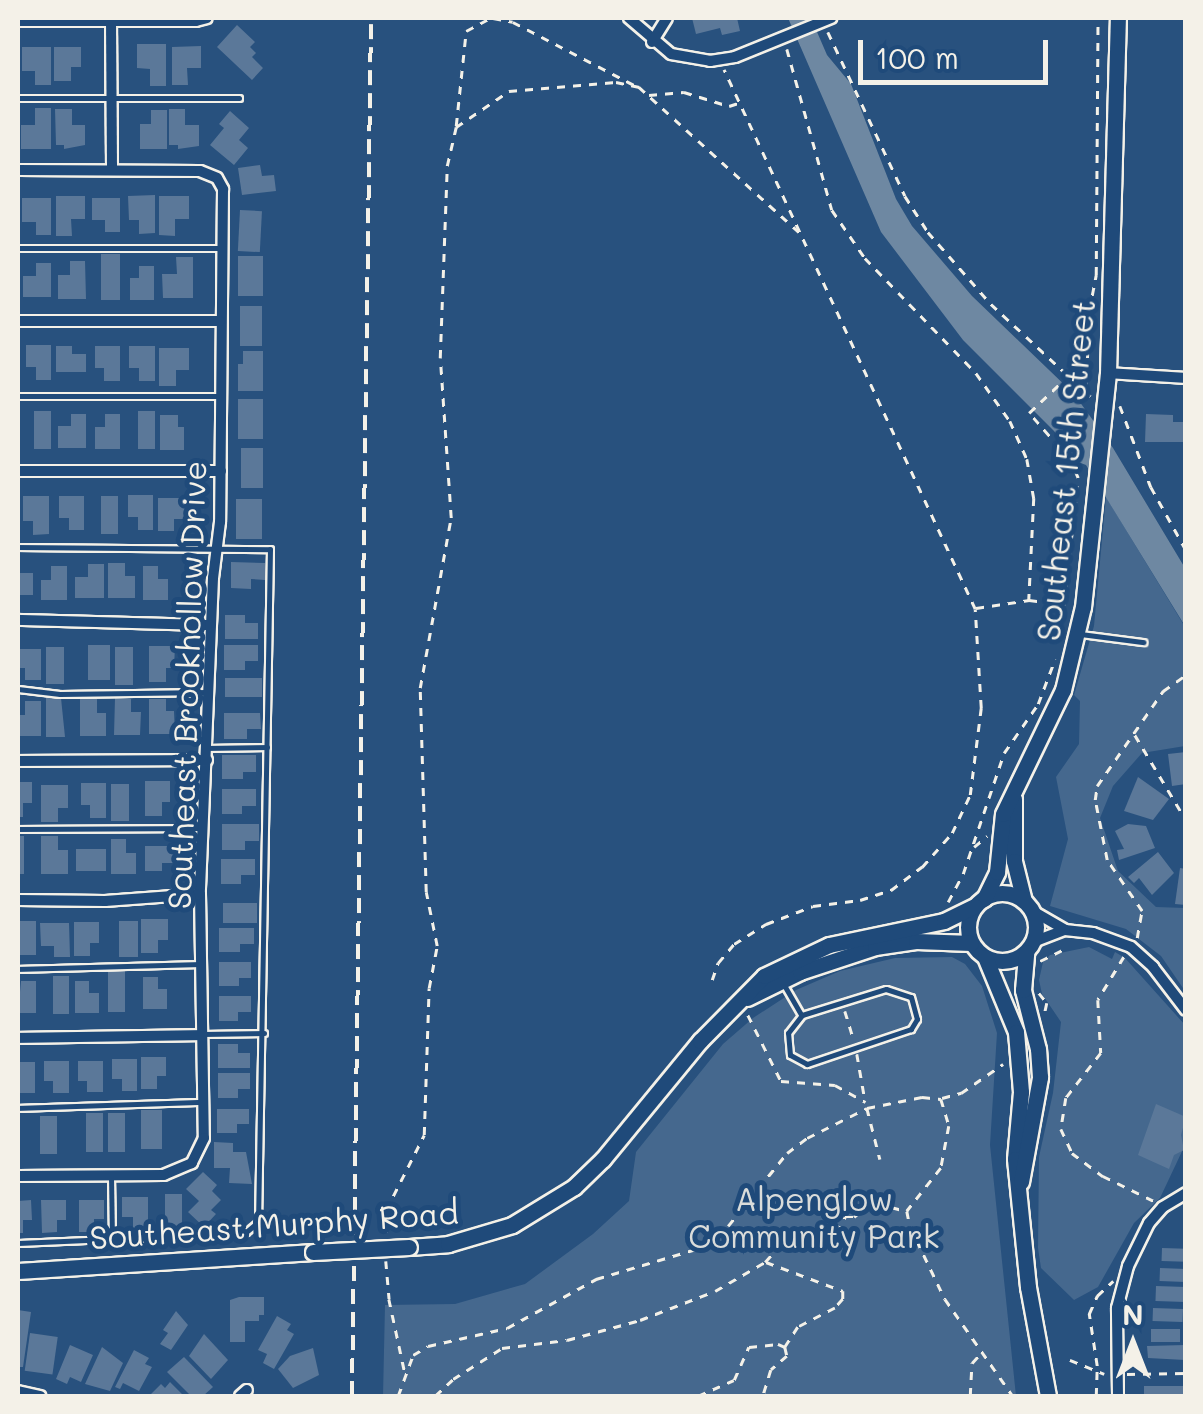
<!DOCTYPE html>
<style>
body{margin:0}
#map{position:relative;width:1203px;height:1414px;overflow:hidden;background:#28517e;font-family:Mali,sans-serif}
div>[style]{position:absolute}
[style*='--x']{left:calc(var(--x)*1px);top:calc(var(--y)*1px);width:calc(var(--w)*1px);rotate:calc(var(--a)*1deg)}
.green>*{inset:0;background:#45688e}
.water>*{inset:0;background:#6e88a2}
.building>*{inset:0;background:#5b7899;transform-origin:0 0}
.path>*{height:2.5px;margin-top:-1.25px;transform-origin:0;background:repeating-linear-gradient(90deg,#f4f1e8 0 8px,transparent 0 16px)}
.roads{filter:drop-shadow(2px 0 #f4f1e8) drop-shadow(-2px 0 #f4f1e8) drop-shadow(0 2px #f4f1e8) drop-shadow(0 -2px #f4f1e8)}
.lane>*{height:5px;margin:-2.5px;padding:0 2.5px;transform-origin:2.5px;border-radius:2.5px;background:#1f4a7a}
.street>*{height:10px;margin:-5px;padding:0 5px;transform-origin:5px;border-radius:5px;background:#1f4a7a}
.secondary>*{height:15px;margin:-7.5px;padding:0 7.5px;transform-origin:7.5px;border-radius:7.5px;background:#1f4a7a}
.secondary>.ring{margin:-7.5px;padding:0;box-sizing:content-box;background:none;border:15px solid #1f4a7a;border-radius:50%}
.rail>*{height:4px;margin-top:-2px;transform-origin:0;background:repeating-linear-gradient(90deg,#f4f1e8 0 15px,transparent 0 23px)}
.bridges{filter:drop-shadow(2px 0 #f4f1e8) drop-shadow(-2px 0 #f4f1e8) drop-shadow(0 2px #f4f1e8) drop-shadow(0 -2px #f4f1e8)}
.secondary-bridge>*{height:15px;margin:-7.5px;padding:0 7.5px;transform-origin:7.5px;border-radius:7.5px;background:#1f4a7a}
span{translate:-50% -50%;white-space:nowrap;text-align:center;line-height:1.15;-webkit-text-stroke:10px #1f4a7a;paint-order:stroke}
.street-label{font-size:32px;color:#f4f1e8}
.park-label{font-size:32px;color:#dadcda}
.frame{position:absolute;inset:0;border:20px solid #f4f1e8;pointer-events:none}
.north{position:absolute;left:1083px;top:1294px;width:100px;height:100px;-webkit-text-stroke:8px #1f4a7a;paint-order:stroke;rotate:0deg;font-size:28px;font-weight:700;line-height:40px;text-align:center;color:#f4f1e8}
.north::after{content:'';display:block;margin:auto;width:35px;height:45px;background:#f4f1e8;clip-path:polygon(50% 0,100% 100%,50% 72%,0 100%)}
.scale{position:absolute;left:858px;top:40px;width:190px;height:45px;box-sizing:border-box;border:5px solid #f4f1e8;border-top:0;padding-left:12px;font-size:30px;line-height:35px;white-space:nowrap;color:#f4f1e8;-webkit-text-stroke:8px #1f4a7a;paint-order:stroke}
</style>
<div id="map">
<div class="green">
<i style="clip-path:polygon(1106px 497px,1185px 627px,1185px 746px,1142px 753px,1113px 786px,1100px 818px,1118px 871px,1156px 907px,1185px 908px,1185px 991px,1161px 956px,1126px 929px,1050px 906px,1068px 839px,1056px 777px,1079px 744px,1080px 701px,1074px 695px,1094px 626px)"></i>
<i style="clip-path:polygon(1089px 947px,1112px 959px,1115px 952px,1125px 958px,1185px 1025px,1185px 1145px,1160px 1198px,1134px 1223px,1098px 1287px,1074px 1300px,1041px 1268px,1038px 1248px,1039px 1157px,1053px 1093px,1061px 1022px,1042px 994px,1039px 980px,1043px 962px,1050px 955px)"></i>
<i style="clip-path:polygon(952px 957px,965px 964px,982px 986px,997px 1033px,990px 1145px,1016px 1396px,383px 1396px,385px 1305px,455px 1304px,525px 1284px,593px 1234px,629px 1201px,636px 1152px,723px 1044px,753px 1018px,796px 990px,840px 971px,895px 958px)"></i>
</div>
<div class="water">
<i style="clip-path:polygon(788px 18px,811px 18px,827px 55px,851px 84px,896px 199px,912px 226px,972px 296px,1074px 394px,1113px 448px,1185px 568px,1185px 626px,1086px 465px,1078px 462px,1054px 431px,963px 340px,881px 232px)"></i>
</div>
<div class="building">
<i style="clip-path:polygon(692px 18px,737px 18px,740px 31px,722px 35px,720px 28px,696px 34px)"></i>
<i style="clip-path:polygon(237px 25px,255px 42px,250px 47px,256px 53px,252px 57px,263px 68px,252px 80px,217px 47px)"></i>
<i style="clip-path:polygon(137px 44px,166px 44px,166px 86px,150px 86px,150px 69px,137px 68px)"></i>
<i style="clip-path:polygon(201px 46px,201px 68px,187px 68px,188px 85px,172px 85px,172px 47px)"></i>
<i style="clip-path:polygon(22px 47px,51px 47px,51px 85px,35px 85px,35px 71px,22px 71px)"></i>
<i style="clip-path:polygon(54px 47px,81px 47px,81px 67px,71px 67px,71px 81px,54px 81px)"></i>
<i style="clip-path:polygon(35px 108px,51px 108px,51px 149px,21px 149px,21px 125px,35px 125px)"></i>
<i style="clip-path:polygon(55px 109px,72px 109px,72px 125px,85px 125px,85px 145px,64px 149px,64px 145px,56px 145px)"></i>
<i style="clip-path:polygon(169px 109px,185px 109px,185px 125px,199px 125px,199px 146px,178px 149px,178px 145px,169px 145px)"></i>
<i style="clip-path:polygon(151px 110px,167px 110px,167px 149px,140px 149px,140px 124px,151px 124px)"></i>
<i style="clip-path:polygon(230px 111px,249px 128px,239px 140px,248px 148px,234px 165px,210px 145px,224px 128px,219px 124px)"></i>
<i style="clip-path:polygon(260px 165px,262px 176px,274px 175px,276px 191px,242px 195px,238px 168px)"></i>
<i style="clip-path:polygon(155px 195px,155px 233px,139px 234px,139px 220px,129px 220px,128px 196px)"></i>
<i style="clip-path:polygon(56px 196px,85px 196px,85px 219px,71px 219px,72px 236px,56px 236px)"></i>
<i style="clip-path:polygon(159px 196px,189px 196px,189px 219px,175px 219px,175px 236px,159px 235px)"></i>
<i style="clip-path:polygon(22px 198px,51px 198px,51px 235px,36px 235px,36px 222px,22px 222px)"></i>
<i style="clip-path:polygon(92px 198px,120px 198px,120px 232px,105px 232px,105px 220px,92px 220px)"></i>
<i style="left:240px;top:210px;width:22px;height:41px;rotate:3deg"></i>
<i style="left:101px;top:254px;width:19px;height:46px"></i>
<i style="left:238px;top:256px;width:25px;height:40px"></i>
<i style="clip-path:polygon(176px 257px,193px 257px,193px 298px,163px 298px,162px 274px,177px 274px)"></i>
<i style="clip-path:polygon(70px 261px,85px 261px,86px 299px,58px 299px,58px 275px,70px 275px)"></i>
<i style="clip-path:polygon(36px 263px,51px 263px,51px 297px,23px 297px,23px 276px,36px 276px)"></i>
<i style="clip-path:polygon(139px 266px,154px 266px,154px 300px,130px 300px,130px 278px,139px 278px)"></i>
<i style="left:240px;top:306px;width:22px;height:40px"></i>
<i style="clip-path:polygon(26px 345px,51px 345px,51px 380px,36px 380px,36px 367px,26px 367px)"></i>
<i style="clip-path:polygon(56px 346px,72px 346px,72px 354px,86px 354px,86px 372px,56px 372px)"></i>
<i style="clip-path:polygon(95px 346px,120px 346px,120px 381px,104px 381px,104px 368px,95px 368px)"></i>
<i style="clip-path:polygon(129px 346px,155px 346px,155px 381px,139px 381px,139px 368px,129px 368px)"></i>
<i style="clip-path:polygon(159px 348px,189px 348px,189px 370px,176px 370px,176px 386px,159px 386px)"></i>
<i style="clip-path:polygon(243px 351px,263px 351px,263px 391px,238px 391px,238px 364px,243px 364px)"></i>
<i style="left:238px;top:399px;width:25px;height:40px"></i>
<i style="left:34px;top:411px;width:17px;height:38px"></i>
<i style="left:138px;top:411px;width:17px;height:38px"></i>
<i style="clip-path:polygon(71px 414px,86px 414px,86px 448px,58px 448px,58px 426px,71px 426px)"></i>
<i style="clip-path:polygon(105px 414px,120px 414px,120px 449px,95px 449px,95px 427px,105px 427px)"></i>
<i style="clip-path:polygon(1146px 414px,1173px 415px,1173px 422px,1186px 422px,1186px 442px,1145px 442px)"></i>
<i style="clip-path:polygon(160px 415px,178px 415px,178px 427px,184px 427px,184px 450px,160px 450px)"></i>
<i style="left:241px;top:448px;width:22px;height:40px"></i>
<i style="clip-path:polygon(128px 495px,153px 495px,153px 530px,138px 530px,138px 517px,128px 517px)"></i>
<i style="clip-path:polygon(23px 496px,49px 496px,49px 534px,33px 535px,33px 521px,23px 521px)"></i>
<i style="clip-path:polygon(59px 496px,84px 496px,84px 530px,69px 530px,69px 518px,59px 518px)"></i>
<i style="left:101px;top:496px;width:17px;height:38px"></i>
<i style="clip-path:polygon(158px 498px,186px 498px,186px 519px,174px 519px,174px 531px,158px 531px)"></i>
<i style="left:236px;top:499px;width:26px;height:40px"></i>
<i style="clip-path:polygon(231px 562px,265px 563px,265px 580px,251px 579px,251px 589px,231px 588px)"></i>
<i style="clip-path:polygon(108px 563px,125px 563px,125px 576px,135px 576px,135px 598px,108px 598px)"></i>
<i style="clip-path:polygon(88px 564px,104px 564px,104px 598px,75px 598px,75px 577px,88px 577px)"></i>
<i style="clip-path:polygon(51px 566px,67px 566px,67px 600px,41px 600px,41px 580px,51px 580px)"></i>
<i style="clip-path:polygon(143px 566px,158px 566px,158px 579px,168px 579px,168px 600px,143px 600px)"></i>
<i style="left:18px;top:573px;width:15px;height:22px"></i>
<i style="clip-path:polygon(225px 615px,245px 615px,245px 623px,258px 623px,258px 639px,225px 639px)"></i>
<i style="left:88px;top:645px;width:22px;height:35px"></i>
<i style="clip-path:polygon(224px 645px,258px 645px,258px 661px,245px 661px,245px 670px,224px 670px)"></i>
<i style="clip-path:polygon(149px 646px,175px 646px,174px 668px,166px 668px,166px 682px,149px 682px)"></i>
<i style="left:46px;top:647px;width:18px;height:37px"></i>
<i style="left:115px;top:647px;width:18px;height:38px"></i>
<i style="clip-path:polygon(18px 649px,41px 649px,41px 680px,25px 680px,25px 668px,18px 668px)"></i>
<i style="left:225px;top:678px;width:37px;height:19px"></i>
<i style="clip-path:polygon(46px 698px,61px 698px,65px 737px,46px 737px)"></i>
<i style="clip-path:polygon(115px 698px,131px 699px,131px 712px,141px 712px,140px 735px,114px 735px)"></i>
<i style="clip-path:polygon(80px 699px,97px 699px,97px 713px,106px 713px,106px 736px,80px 736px)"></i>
<i style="clip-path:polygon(149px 699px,166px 699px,166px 711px,174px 711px,175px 734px,149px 734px)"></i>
<i style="clip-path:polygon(25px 701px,41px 701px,41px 736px,18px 736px,18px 715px,25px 715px)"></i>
<i style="clip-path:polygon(224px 713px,260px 713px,261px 729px,247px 729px,247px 739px,224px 739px)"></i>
<i style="clip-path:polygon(1186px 752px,1186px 784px,1172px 786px,1168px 754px)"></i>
<i style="clip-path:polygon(222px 755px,256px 755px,256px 772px,243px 772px,243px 779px,222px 779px)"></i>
<i style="clip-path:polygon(1138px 777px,1169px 799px,1153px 820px,1124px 811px)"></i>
<i style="clip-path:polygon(145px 781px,170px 781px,170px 802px,162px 802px,162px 816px,145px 816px)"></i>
<i style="clip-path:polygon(18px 782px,32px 782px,32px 803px,23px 803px,23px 817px,18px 817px)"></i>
<i style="clip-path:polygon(81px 783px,106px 783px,106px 818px,90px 818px,90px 805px,81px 805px)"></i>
<i style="left:111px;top:784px;width:18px;height:37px"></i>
<i style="clip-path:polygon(41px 785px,68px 785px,68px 808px,58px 808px,58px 822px,41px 822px)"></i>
<i style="clip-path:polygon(222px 789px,256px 789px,256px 806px,242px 806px,242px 814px,222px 814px)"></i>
<i style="clip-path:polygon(222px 824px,259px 824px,259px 841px,245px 841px,245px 850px,222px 850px)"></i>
<i style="clip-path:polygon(1128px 824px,1146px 826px,1155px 848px,1119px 860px,1117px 850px,1124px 849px,1115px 831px)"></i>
<i style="left:18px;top:836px;width:6px;height:38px"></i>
<i style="clip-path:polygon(41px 836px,58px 836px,58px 850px,68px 850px,68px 874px,41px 874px)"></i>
<i style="clip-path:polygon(111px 839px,126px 839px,126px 853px,136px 853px,136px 874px,111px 874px)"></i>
<i style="clip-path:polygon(145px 846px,175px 846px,175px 863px,162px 863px,162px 871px,145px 871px)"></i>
<i style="left:76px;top:849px;width:30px;height:22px"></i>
<i style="clip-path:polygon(1158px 852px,1174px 873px,1152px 895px,1139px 878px,1134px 883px,1128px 877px)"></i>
<i style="clip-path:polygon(221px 859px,255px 859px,255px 875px,241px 875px,241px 884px,221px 884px)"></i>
<i style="clip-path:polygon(1180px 868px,1186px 869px,1186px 905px,1175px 904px)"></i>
<i style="left:223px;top:903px;width:34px;height:20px"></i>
<i style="clip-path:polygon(141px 919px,168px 919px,168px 940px,158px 940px,158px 953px,141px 953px)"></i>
<i style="left:18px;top:921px;width:18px;height:34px"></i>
<i style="left:119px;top:921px;width:19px;height:36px"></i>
<i style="clip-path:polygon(74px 922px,99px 922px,99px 943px,90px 943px,90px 956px,74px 956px)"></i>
<i style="clip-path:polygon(40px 923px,69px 923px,70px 957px,54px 957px,54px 946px,41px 946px)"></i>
<i style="clip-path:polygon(219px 928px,254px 928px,254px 944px,240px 944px,240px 952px,219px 952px)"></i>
<i style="clip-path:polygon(219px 962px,251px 962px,251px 978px,239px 978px,239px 986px,219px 986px)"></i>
<i style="left:108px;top:971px;width:17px;height:41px"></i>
<i style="left:53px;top:976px;width:16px;height:38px"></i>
<i style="clip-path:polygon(143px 977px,158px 977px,158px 989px,167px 989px,167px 1009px,143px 1009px)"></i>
<i style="clip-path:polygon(21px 981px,36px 981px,36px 1013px,18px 1013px)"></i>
<i style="clip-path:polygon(75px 981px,89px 981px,89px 993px,99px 993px,99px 1013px,75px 1013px)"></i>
<i style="clip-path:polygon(219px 996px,251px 996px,251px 1012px,238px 1012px,238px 1021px,219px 1021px)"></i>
<i style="clip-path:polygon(218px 1044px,238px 1044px,238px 1053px,250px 1053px,250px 1068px,218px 1068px)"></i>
<i style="clip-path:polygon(141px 1057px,166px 1057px,166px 1076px,157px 1076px,157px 1089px,141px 1089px)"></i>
<i style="clip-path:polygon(112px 1059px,137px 1059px,137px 1091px,122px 1091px,122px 1079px,112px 1079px)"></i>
<i style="clip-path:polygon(44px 1061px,69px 1061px,69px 1093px,53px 1093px,53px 1081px,44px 1081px)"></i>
<i style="clip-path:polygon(78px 1061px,103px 1061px,103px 1092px,87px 1092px,87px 1081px,78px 1081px)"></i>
<i style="left:18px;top:1062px;width:17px;height:31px"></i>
<i style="clip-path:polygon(218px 1073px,250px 1073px,250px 1089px,238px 1089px,238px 1098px,218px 1098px)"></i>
<i style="clip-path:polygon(1156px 1104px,1186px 1117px,1181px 1135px,1184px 1150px,1174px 1155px,1169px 1169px,1138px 1155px)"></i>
<i style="clip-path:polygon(217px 1109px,249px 1109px,249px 1124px,237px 1124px,237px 1133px,217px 1133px)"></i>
<i style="left:141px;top:1110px;width:21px;height:39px"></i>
<i style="left:86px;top:1113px;width:17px;height:39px"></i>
<i style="left:108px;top:1113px;width:17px;height:39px"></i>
<i style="left:40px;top:1116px;width:17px;height:38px"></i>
<i style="clip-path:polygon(214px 1142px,233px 1143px,233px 1152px,246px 1152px,252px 1184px,229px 1183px,230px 1168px,214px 1168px)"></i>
<i style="clip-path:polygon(203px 1172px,217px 1185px,212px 1191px,221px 1200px,211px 1210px,216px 1214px,204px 1227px,188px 1212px,199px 1201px,186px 1189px)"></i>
<i style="left:165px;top:1194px;width:17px;height:37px"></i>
<i style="clip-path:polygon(122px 1197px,148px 1197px,148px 1228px,133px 1228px,133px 1217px,122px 1217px)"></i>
<i style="clip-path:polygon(31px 1200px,32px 1220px,23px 1220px,23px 1233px,18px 1233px,18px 1201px)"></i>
<i style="clip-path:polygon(41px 1200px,66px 1200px,66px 1220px,57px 1220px,57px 1232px,42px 1233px)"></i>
<i style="clip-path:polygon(79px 1200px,104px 1200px,104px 1219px,94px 1219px,94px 1232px,79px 1232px)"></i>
<i style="left:1162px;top:1248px;width:24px;height:13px;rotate:2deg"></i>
<i style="left:1160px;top:1268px;width:26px;height:13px;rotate:2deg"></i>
<i style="left:1156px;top:1286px;width:30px;height:15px;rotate:2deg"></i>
<i style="clip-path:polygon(239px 1297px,264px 1297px,264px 1315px,259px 1315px,259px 1321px,245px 1321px,245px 1342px,230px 1342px,230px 1300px)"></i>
<i style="left:1153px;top:1308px;width:30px;height:13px;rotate:2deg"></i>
<i style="clip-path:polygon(18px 1310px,31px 1312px,23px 1367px,18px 1367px)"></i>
<i style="clip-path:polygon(176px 1311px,188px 1325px,171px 1350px,160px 1344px,168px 1333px,163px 1330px)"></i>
<i style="clip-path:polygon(277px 1316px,291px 1324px,287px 1330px,294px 1334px,274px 1369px,263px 1363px,267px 1354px,258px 1350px)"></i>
<i style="left:1151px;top:1329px;width:29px;height:13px"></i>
<i style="left:30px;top:1333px;width:28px;height:38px;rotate:8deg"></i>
<i style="clip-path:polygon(204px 1334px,228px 1360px,211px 1379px,189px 1356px)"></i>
<i style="clip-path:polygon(70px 1345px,93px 1355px,81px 1382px,70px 1377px,67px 1384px,56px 1379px)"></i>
<i style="clip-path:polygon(1185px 1345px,1185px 1360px,1148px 1358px,1147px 1346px)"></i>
<i style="clip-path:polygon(102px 1347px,123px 1363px,110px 1391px,85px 1384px)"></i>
<i style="clip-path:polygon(313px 1348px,319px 1375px,293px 1388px,278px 1369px,290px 1356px)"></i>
<i style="clip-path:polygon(134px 1350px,149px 1358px,145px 1364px,152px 1367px,139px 1391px,123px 1383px,120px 1389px,115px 1387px)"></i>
<i style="clip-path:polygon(184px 1357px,213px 1387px,203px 1396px,191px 1396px,167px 1372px)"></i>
<i style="clip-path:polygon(170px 1382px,184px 1396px,151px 1394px,161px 1384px,165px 1388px)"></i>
<i style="left:1144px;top:1386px;width:41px;height:10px"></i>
</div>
<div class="path">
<i style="--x:493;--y:18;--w:20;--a:11"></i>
<i style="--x:513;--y:22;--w:139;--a:27.5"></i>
<i style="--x:828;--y:32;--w:181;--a:64.8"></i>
<i style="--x:905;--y:196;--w:43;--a:57.4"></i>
<i style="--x:928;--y:232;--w:96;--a:48.8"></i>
<i style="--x:991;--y:304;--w:137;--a:42.9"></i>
<i style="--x:787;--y:49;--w:167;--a:74.4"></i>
<i style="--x:832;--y:210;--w:58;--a:55.5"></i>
<i style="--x:865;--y:258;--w:160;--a:46"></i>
<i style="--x:976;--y:373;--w:59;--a:54.7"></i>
<i style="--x:1010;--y:421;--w:42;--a:65.9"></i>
<i style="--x:1027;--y:459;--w:40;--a:80"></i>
<i style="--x:1034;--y:498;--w:102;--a:92.8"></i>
<i style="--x:649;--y:95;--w:35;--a:-5"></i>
<i style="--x:684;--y:92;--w:47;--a:17.3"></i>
<i style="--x:729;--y:106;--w:9;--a:-18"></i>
<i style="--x:456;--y:126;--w:96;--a:-84"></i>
<i style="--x:466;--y:31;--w:27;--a:-28"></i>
<i style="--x:1086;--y:390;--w:79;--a:-87.8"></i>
<i style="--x:1089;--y:311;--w:37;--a:-79"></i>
<i style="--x:1096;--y:275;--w:257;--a:-89.6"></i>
<i style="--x:1120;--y:406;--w:87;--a:69.1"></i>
<i style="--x:1151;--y:487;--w:72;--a:60.9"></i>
<i style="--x:976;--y:608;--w:54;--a:-8.6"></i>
<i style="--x:1029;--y:600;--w:34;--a:7"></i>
<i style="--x:1060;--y:637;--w:160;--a:-83.5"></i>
<i style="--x:1078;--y:478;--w:20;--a:-114"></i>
<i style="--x:1070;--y:460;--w:62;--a:-131.1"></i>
<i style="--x:1029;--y:413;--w:55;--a:-43.5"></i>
<i style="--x:1135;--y:735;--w:99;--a:59"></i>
<i style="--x:974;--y:847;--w:17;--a:-40"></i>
<i style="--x:948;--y:902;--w:32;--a:-62"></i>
<i style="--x:963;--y:874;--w:128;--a:-71.3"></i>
<i style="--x:1004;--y:753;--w:60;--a:-55.2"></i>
<i style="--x:1038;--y:704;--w:48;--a:-69.3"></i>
<i style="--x:1137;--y:938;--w:27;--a:-80"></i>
<i style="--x:1142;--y:911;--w:62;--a:-124.5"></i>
<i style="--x:1107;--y:860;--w:61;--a:-101.3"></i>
<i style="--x:1095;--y:800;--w:14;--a:-82"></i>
<i style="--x:1097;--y:786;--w:116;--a:-55.2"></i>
<i style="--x:1163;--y:691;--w:28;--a:-35"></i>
<i style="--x:1124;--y:957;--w:50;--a:121.2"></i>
<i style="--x:1098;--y:1000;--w:53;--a:86.8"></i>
<i style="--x:1101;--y:1053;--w:57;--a:127.9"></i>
<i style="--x:1066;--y:1098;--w:31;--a:99"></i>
<i style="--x:1061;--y:1129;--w:26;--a:65"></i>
<i style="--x:1072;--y:1153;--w:39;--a:37"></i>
<i style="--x:1103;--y:1176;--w:57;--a:26.1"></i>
<i style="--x:1040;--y:961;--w:28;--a:-26"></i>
<i style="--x:712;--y:980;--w:18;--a:-71"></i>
<i style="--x:718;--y:963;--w:25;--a:-50"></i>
<i style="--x:734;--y:944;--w:38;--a:-32"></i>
<i style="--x:766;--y:924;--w:50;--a:-21"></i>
<i style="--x:813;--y:906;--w:47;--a:-7.3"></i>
<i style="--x:860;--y:900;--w:33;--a:-18"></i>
<i style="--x:891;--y:890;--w:39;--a:-37"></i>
<i style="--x:922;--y:867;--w:45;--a:-48.6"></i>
<i style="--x:952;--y:833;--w:42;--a:-64.7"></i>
<i style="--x:970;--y:795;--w:88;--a:-82.8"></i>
<i style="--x:981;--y:708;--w:99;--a:-93.5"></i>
<i style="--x:975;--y:609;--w:595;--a:-114.97"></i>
<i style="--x:1039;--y:993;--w:13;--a:51"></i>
<i style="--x:1047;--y:1003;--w:14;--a:102"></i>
<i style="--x:845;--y:1011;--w:27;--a:73"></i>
<i style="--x:748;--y:1015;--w:74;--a:63.4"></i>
<i style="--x:781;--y:1081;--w:54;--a:4.2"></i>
<i style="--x:835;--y:1085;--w:35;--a:29"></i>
<i style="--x:857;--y:1054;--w:47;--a:80.1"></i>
<i style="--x:942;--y:1098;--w:20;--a:-15"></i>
<i style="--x:961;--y:1093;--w:51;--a:-34.6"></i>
<i style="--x:867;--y:1108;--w:53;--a:75.7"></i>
<i style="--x:386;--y:1233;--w:23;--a:-90"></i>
<i style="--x:386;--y:1210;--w:84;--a:-63.1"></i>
<i style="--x:424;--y:1135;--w:147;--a:-88.1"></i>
<i style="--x:429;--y:988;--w:43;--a:-79.2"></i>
<i style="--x:437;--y:946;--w:55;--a:-101.5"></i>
<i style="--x:426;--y:892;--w:204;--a:-91.7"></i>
<i style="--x:420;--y:688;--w:173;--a:-79.7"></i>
<i style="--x:451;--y:518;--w:160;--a:-93.9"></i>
<i style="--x:440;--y:358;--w:192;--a:-87.9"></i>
<i style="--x:447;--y:166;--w:40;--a:-77"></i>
<i style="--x:456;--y:127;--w:64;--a:-34.2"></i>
<i style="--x:509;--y:91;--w:107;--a:-4.8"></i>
<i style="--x:616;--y:82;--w:24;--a:12"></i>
<i style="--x:639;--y:87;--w:217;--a:42.2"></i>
<i style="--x:386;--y:1261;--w:38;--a:85"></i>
<i style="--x:389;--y:1299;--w:76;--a:77.8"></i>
<i style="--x:766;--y:1262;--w:82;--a:20.6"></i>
<i style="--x:843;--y:1291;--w:8;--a:90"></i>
<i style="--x:843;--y:1299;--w:12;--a:132"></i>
<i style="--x:835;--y:1308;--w:42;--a:152.8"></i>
<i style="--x:798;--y:1327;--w:24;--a:123"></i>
<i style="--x:1070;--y:1360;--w:37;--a:22"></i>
<i style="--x:1127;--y:1374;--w:59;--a:-1"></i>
<i style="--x:398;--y:1396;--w:44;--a:-69.9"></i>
<i style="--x:413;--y:1355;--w:17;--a:-31"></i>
<i style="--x:428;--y:1346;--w:81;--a:-12.8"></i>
<i style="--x:507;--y:1328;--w:102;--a:-28.8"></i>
<i style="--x:596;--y:1279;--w:115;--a:-16.7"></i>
<i style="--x:706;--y:1246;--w:30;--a:-42"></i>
<i style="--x:728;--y:1226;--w:94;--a:-51.1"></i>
<i style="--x:787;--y:1153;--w:25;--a:-37"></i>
<i style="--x:807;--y:1138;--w:67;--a:-26.6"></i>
<i style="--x:867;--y:1108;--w:56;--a:-11.3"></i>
<i style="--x:922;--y:1097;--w:19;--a:6"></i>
<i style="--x:941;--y:1099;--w:28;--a:73"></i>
<i style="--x:949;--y:1126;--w:43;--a:100.8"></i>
<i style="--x:941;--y:1168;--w:55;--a:128.3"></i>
<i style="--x:907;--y:1211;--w:15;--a:79"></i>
<i style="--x:910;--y:1226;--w:81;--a:64.4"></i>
<i style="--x:945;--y:1299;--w:118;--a:55"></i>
<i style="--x:435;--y:1396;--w:25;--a:-43"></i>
<i style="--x:453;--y:1379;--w:58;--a:-32.3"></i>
<i style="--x:502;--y:1348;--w:65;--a:-7"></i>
<i style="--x:567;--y:1340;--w:76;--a:-15.3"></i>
<i style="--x:640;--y:1320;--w:80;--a:-21.1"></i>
<i style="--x:715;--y:1291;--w:58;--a:-30.1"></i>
<i style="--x:765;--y:1262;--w:28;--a:-48"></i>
<i style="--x:784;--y:1241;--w:52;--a:-10"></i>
<i style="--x:835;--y:1232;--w:18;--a:-56"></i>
<i style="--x:845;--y:1217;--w:9;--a:0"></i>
<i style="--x:854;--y:1217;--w:18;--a:-41"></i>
<i style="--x:868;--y:1205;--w:8;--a:-14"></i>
<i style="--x:876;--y:1203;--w:30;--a:15"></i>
<i style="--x:698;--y:1396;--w:39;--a:-24"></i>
<i style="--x:734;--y:1380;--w:36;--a:-66"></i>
<i style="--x:749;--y:1347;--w:29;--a:-6"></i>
<i style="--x:778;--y:1344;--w:8;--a:23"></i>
<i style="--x:785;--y:1347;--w:9;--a:77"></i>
<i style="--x:787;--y:1356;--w:21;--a:139"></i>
<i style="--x:771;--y:1370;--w:27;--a:107"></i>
<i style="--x:970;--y:1396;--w:33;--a:-87"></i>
<i style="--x:972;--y:1363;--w:13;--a:-48"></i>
<i style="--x:1096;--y:1396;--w:30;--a:-88"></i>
<i style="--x:1097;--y:1366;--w:53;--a:-98.7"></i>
<i style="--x:1089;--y:1314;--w:20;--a:-66"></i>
<i style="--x:1097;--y:1296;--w:22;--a:-43"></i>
</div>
<div class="roads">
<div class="lane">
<i style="--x:18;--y:98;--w:221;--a:0"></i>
<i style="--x:18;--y:248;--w:201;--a:0"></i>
<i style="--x:18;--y:396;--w:202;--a:0"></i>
<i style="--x:18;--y:547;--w:252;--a:0.5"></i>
<i style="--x:270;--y:549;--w:673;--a:91.02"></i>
<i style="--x:258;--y:1222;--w:16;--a:140"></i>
<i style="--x:246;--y:1232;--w:23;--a:175"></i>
<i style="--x:223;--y:1234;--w:205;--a:177.5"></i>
<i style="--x:1081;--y:634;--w:63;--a:7.4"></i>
<i style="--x:18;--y:689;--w:42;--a:6.8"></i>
<i style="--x:60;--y:694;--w:148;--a:-0.8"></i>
<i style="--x:207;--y:748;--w:60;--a:-1"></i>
<i style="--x:18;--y:829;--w:185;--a:-0.3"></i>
<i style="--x:18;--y:969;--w:181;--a:-1.6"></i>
<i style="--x:784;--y:985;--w:34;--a:60"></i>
<i style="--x:886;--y:989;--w:26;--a:18"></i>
<i style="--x:911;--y:997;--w:23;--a:75"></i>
<i style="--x:917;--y:1019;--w:12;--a:121"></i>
<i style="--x:911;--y:1029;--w:110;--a:161.4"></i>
<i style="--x:807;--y:1064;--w:19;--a:-152"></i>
<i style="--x:790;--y:1055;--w:22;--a:-95"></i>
<i style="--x:788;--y:1033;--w:23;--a:-52"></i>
<i style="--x:802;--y:1015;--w:88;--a:-17.2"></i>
<i style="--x:205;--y:1034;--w:59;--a:-1"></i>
<i style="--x:18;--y:1108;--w:185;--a:-1.9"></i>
<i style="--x:111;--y:1176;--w:61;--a:89.1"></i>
</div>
<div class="street">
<i style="--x:629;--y:18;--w:55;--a:40.6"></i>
<i style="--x:671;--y:54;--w:40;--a:10"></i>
<i style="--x:710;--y:61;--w:25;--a:-9"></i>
<i style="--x:735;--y:57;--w:104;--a:-22.1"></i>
<i style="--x:18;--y:21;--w:178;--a:0"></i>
<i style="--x:196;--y:21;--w:11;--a:-15"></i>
<i style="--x:111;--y:22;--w:148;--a:89.6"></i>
<i style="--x:652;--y:42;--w:28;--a:-58"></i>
<i style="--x:18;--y:170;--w:182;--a:0.3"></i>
<i style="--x:200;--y:171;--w:18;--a:22"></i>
<i style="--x:217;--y:178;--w:13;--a:61"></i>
<i style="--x:223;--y:189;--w:333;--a:90.5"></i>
<i style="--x:220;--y:522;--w:56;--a:97.1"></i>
<i style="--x:213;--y:578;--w:316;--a:92.4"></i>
<i style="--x:200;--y:894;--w:244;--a:89.1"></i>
<i style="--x:204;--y:1138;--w:28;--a:116"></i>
<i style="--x:192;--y:1163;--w:30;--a:157"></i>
<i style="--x:164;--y:1175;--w:146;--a:179.6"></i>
<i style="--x:18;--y:321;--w:202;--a:0"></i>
<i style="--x:1108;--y:373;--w:78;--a:3.7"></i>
<i style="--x:18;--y:471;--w:203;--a:0"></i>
<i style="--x:18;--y:620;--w:192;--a:1.5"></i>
<i style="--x:18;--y:761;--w:189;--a:-0.3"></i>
<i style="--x:18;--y:900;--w:87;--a:0.7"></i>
<i style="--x:105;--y:901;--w:95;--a:-4.2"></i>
<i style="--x:1031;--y:910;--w:39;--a:30"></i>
<i style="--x:1065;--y:930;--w:28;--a:6"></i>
<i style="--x:1093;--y:933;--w:40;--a:20.2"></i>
<i style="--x:1131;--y:947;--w:30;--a:42"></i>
<i style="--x:1153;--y:967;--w:54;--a:52.5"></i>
<i style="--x:1033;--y:942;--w:34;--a:-21"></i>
<i style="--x:18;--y:1038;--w:184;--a:-0.9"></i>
<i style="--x:18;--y:1391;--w:23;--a:13"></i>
<i style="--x:240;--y:1396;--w:9;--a:-41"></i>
<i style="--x:1118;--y:1396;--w:88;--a:-90.7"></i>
<i style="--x:1117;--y:1308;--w:43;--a:-75.3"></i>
<i style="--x:1128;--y:1266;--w:48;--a:-64"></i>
<i style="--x:1149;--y:1223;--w:21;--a:-49"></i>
<i style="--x:1163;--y:1207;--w:27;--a:-31"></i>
</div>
<div class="secondary">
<i style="--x:1014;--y:799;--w:62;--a:90"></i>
<i style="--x:1014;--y:861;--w:41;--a:76"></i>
<i class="ring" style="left:968px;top:893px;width:53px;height:53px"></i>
<i style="--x:984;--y:899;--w:30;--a:-64"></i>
<i style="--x:997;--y:872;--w:58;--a:-84.1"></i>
<i style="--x:1003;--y:814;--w:138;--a:-64.2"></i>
<i style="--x:1063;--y:690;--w:85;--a:-76.5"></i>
<i style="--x:1083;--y:607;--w:235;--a:-83.9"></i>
<i style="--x:1108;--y:373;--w:355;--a:-88.4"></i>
<i style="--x:985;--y:957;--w:81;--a:67.5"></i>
<i style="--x:1016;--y:1032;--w:60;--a:85.2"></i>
<i style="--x:1021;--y:1092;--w:67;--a:95.1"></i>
<i style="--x:1015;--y:1159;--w:129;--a:84.2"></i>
<i style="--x:1028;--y:1287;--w:111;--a:79.6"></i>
<i style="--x:747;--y:998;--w:59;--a:-26.1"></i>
<i style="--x:800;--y:972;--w:79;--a:-18.4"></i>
<i style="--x:875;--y:947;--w:41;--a:-8.3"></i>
<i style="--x:916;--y:941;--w:55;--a:2.1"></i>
<i style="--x:1021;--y:1182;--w:107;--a:-79.7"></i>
<i style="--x:1040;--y:1077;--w:28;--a:-94"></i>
<i style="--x:1038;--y:1049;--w:61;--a:-104.3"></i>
<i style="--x:1023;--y:990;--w:38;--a:-85"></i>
<i style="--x:409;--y:1247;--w:39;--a:-4"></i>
<i style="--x:448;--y:1244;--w:67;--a:-16.5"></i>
<i style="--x:512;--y:1225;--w:73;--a:-31.5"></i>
<i style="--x:574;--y:1187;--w:40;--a:-44"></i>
<i style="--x:603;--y:1159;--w:153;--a:-50.6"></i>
<i style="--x:700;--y:1041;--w:91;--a:-45.4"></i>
<i style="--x:764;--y:976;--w:72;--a:-25.5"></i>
<i style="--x:829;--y:945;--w:117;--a:-11.8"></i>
<i style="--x:944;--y:921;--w:34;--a:-26"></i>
<i style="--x:18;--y:1271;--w:296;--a:-3.7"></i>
</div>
</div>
<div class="rail">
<i style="--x:352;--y:1396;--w:1378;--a:-89.21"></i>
</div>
<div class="bridges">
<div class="secondary-bridge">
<i style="--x:313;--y:1252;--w:96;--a:-3"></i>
</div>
</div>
<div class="street-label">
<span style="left:1065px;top:470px;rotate:-84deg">Southeast 15th Street</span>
<span style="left:186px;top:685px;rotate:-88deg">Southeast Brookhollow Drive</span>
<span style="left:274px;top:1224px;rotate:-4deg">Southeast Murphy Road</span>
</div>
<div class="park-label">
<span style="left:814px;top:1217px">Alpenglow<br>Community Park</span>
</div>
<div class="frame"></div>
<div class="north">N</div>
<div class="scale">100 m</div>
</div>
